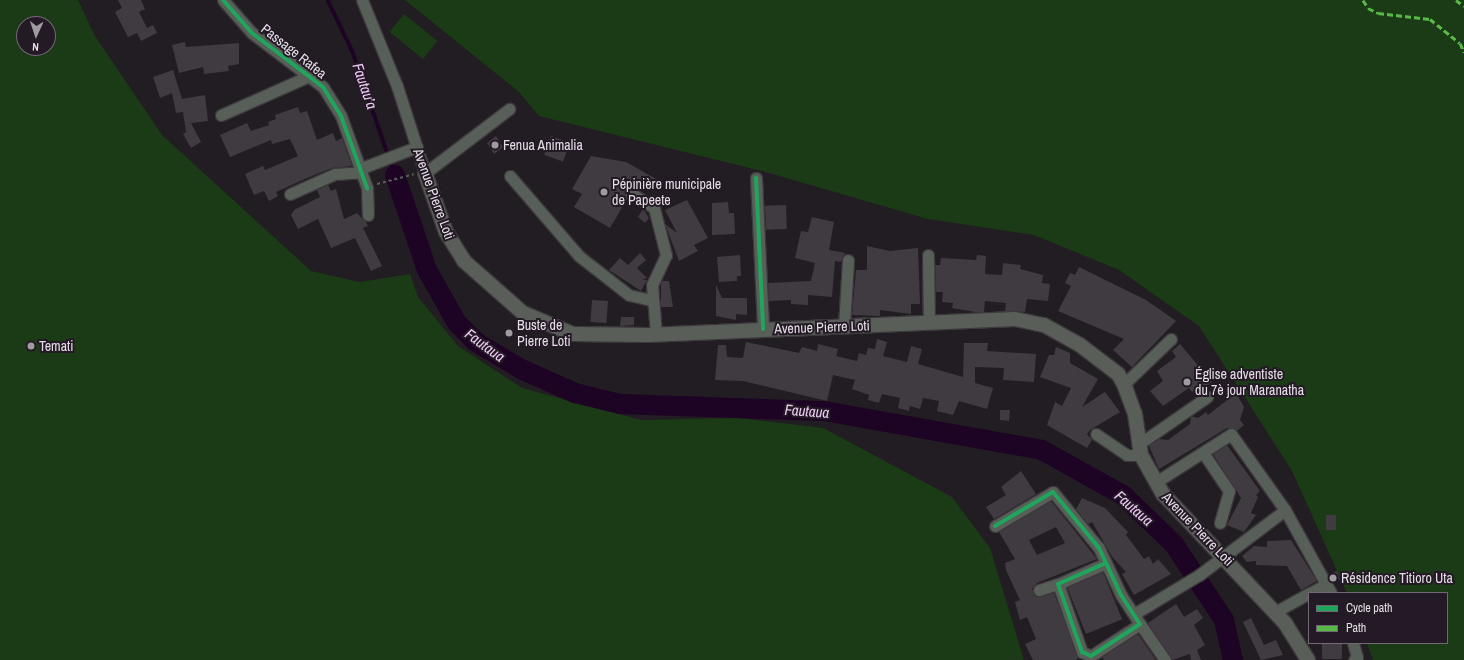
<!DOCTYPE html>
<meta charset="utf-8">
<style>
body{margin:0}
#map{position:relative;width:1464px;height:660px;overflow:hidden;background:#221d22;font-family:"Archivo Narrow",sans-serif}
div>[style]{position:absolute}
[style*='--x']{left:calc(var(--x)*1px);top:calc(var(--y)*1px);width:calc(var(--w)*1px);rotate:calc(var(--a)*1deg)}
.green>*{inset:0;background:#1b3b16;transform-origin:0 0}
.stream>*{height:3.5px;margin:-1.75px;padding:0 1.75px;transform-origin:1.75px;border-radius:1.75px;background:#1d0324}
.river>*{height:20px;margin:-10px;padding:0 10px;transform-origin:10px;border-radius:10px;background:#1d0324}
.building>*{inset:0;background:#3f3b40;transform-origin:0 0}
.path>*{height:2px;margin-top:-1px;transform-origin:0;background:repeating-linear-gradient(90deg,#5a5a5a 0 3px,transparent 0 6px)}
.roads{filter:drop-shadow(1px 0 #3c393c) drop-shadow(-1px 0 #3c393c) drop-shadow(0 1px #3c393c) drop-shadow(0 -1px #3c393c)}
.minor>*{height:11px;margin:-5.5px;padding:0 5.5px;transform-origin:5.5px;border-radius:5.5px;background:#585e58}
.major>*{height:14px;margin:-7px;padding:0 7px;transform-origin:7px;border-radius:7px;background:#5a5e59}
.quiet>*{height:3px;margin-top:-1.5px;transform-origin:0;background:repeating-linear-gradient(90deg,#58b947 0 6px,transparent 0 9px)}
.cycleway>*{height:4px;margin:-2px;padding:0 2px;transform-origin:2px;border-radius:2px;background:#20a55d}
.dots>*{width:11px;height:11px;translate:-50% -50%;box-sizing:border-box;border:2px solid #231a25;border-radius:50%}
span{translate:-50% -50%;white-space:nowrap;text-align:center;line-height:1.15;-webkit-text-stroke:4px #231a25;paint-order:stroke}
.street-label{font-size:14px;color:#e4dde5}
.poi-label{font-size:14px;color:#e4dde5}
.left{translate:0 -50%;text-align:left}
.water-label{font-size:15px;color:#efcbf6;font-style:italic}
.legend{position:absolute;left:1308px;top:592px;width:140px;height:52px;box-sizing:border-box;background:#231a25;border:1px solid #706872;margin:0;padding:5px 7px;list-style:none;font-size:12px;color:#e4dde5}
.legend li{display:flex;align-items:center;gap:8px;height:20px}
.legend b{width:20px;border:1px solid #706872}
.north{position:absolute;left:16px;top:16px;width:40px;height:40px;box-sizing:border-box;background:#231a25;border:1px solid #706872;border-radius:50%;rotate:183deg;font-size:11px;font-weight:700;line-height:16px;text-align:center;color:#e4dde5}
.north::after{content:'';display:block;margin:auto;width:14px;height:18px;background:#a09aa1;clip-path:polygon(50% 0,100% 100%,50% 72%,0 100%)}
</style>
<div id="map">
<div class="green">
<i style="clip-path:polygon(evenodd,0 0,78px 0,95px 36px,162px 135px,311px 271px,360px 282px,410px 274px,418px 297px,458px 346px,522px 388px,641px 420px,738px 418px,823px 428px,952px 497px,990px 548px,1024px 660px,0 660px,0 0,24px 24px,48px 24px,48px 48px,24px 48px,24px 24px)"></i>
<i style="clip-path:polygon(405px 0,1464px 0,1464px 660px,1373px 660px,1367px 643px,1447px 643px,1447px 593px,1347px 593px,1292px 471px,1199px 326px,1119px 270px,1034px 235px,928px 219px,762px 171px,539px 116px,519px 92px)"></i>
<i style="left:404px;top:14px;width:43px;height:23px;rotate:39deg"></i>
</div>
<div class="stream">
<i style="--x:328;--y:0;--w:58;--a:64.3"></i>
<i style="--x:353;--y:52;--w:130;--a:71.1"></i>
</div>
<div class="river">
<i style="--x:395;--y:175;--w:100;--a:71.4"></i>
<i style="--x:427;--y:270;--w:61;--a:60.5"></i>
<i style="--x:457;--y:323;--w:27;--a:45"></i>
<i style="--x:476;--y:342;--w:52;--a:31"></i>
<i style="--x:521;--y:369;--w:59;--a:24"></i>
<i style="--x:575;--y:393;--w:46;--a:13.7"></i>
<i style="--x:620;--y:404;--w:204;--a:2"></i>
<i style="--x:824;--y:411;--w:221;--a:10.1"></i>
<i style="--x:1042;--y:450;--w:93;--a:29.1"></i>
<i style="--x:1123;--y:495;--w:71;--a:43.9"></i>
<i style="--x:1174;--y:544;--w:91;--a:56.7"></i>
<i style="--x:1224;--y:620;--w:41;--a:77.3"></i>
</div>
<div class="building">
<i style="clip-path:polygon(118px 0,141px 0,145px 9px,139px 12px,147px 28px,153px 25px,157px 33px,141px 41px,137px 33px,128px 37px,115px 12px,122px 8px)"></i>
<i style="clip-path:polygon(185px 42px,186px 47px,239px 43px,239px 64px,228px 66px,229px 71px,204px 74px,203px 67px,179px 73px,172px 45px)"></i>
<i style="clip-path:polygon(173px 70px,182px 99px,205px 95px,208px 121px,191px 123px,201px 142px,191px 148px,183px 134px,186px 132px,183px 112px,176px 113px,172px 93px,160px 98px,153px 77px)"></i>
<i style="clip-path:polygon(298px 107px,300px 113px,307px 111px,317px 140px,333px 133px,336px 141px,342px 138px,352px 166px,332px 168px,307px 178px,276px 192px,278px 196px,269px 201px,264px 191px,254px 195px,245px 174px,263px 166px,265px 170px,298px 156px,290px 139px,272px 144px,271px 140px,230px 157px,220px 135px,247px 123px,251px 131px,269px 125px,268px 122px,276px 119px,275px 115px)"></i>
<i style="clip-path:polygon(496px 136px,503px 147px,494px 154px,487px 143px)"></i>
<i style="left:551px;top:136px;width:20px;height:20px;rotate:20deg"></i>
<i style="clip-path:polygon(591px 156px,626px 162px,658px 180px,654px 188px,638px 181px,634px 187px,625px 189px,627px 199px,610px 228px,574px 207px,582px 194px,572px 189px)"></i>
<i style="clip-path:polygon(328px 185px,331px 191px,336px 189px,344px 219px,357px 213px,366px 222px,368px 226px,363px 228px,382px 266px,371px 271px,355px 238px,331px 248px,318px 219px,298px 229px,291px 215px,294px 210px,320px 197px,317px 190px)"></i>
<i style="clip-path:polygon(687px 200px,708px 238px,694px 245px,698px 251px,679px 261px,665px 224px,677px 233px,665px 210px)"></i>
<i style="clip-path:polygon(728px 202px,729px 213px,734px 213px,735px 234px,712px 235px,712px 203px)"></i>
<i style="left:786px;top:205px;width:24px;height:21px;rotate:88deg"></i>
<i style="clip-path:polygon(643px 209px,649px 218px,645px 223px,638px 217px)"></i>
<i style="clip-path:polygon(812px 217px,834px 222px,829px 250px,845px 253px,841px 262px,835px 261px,832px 297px,808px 295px,808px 305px,791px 304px,791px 300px,769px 301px,768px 283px,811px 281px,815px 263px,795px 258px,801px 231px,808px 232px)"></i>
<i style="clip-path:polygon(867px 246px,890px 251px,918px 248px,920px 304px,911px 304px,911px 314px,880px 310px,880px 316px,852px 315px,856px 270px,867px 270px)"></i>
<i style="clip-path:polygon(640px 253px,646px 260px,637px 268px,647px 278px,642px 280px,647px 280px,641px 291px,609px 270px,620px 258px,628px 265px)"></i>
<i style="clip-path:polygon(740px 255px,741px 276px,737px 276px,737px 281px,719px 282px,717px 257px)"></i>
<i style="clip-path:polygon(977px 255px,986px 256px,985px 274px,1002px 275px,1003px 263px,1021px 265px,1020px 269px,1043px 275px,1042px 283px,1050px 284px,1048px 301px,1027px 299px,1025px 312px,1005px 311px,1006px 303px,985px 301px,984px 312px,975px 312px,952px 308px,953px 303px,942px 302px,943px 292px,936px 292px,935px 265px,940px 265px,941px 258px,976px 260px)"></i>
<i style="clip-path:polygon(1079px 267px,1146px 300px,1176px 321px,1132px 367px,1113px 350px,1124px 339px,1058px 311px,1071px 286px,1065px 283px,1070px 273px,1075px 275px)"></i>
<i style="clip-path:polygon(661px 281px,669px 281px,673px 307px,661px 307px)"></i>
<i style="clip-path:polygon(716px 285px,722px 298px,747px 298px,747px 315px,736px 314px,736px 320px,716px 316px)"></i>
<i style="left:592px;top:300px;width:16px;height:22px;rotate:4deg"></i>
<i style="clip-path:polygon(621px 317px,634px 317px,634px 325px,620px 326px)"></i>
<i style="clip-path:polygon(877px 339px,887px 342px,883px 356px,907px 362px,911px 346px,922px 349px,918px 364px,963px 377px,964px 343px,988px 343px,987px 351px,1036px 354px,1034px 382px,1003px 380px,1004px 368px,975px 367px,975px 383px,993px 388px,987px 409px,959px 401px,953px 415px,937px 411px,939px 401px,923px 398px,920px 409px,910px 406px,909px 411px,898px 408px,900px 398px,882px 394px,879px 403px,868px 400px,869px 395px,852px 389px,855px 380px,833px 375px,827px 401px,743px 381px,715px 380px,718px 345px,726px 345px,727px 357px,743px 358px,746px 342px,799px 353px,802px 347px,817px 351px,818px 344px,838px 349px,836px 356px,857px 361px,859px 353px,866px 355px,868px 348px,875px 349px)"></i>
<i style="clip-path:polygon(1180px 344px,1212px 382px,1204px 390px,1200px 386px,1192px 392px,1189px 388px,1163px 406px,1150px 391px,1163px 381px,1157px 371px,1176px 357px,1172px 351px)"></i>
<i style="clip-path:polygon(1056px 347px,1070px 353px,1070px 363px,1098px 379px,1082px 407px,1105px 392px,1120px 412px,1090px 430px,1087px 434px,1092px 440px,1087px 448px,1047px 425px,1055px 402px,1062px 406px,1071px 388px,1040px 377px,1049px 355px,1054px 355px)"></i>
<i style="clip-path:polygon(1236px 393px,1244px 407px,1240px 420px,1244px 425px,1237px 431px,1227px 428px,1159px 469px,1149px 446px,1159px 439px,1168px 440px,1190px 424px,1191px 416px,1198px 418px,1206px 412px,1208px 415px)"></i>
<i style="clip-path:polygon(1000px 410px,1010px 410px,1009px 421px,1000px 420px)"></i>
<i style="clip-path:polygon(1227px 445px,1260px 491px,1256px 495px,1258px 497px,1251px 513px,1256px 515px,1244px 532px,1227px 525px,1241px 498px,1213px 454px)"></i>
<i style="clip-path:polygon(1021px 471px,1036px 494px,994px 519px,986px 507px,1006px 495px,1001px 487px)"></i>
<i style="clip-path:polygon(1082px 498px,1105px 508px,1128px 532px,1126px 535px,1144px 559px,1149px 556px,1153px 564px,1158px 559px,1171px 574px,1134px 595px,1122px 574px,1126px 572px,1113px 558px,1092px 522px,1088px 524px,1076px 509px)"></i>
<i style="clip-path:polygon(evenodd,1051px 501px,1097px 559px,1037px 583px,1032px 589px,1038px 597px,1054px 593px,1079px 658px,1075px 660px,1033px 660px,1025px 644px,1036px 639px,1027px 617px,1020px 620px,1015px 602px,1020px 600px,1006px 570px,1005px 563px,1015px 559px,999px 532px,1051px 501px,1056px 527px,1065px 543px,1037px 555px,1029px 540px,1056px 527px)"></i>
<i style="left:1326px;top:515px;width:10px;height:15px"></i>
<i style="clip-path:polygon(1291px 540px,1317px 581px,1301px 590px,1287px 566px,1256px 565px,1256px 561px,1247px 562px,1242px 556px,1254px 546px,1267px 547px,1267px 541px)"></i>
<i style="clip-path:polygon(1337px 571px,1340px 579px,1333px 583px,1329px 575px)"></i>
<i style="left:1103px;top:572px;width:51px;height:39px;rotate:68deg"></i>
<i style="clip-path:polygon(1176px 604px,1184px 617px,1197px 609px,1203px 618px,1194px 625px,1205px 645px,1197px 650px,1201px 660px,1191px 660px,1190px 654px,1172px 660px,1148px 623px)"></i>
<i style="clip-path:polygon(1251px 618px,1264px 645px,1276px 640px,1283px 655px,1261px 660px,1243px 622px)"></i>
<i style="clip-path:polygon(1138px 634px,1156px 660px,1104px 660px,1102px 657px)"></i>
<i style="left:1322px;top:643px;width:20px;height:16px"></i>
</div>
<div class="path">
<i style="--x:377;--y:184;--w:38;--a:-15"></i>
</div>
<div class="roads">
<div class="minor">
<i style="--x:223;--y:0;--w:44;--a:48.7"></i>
<i style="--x:252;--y:33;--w:89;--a:37.3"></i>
<i style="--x:323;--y:87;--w:34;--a:58"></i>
<i style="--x:341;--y:116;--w:77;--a:70.1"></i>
<i style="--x:367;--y:188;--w:27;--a:88"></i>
<i style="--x:362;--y:0;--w:93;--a:67.9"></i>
<i style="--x:397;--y:86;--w:91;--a:72.2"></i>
<i style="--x:425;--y:173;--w:106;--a:-37.3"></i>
<i style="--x:221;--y:115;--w:96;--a:-23.9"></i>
<i style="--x:359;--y:169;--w:62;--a:-20.8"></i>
<i style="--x:510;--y:176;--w:106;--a:49.2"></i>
<i style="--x:579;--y:256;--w:63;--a:38"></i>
<i style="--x:629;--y:295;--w:23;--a:13"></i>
<i style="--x:756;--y:178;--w:151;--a:87.3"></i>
<i style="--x:631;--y:193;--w:27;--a:33"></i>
<i style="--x:654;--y:208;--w:49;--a:75.7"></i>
<i style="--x:666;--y:255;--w:33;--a:115"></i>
<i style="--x:652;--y:285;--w:49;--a:85.3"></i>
<i style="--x:290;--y:194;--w:49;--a:-24"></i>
<i style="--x:335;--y:174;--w:26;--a:-4"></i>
<i style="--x:928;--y:255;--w:68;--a:89.2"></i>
<i style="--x:844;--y:326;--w:66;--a:-86.5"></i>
<i style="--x:1124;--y:384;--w:65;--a:-43.8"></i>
<i style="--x:1096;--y:434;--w:37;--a:34"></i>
<i style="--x:1127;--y:455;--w:14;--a:0"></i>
<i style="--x:1139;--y:444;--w:83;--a:-34.7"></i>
<i style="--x:1204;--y:454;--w:45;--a:56"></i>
<i style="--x:1229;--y:491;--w:33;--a:106"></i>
<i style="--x:1156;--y:482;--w:89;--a:-32.6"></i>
<i style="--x:1231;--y:434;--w:93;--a:54.6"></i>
<i style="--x:1285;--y:510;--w:85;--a:61"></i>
<i style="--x:995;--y:526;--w:67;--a:-30.4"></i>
<i style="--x:1053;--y:492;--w:72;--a:50.6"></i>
<i style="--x:1099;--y:548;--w:52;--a:64.9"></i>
<i style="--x:1121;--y:595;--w:35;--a:57"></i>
<i style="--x:1140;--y:624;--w:59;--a:146.9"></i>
<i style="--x:1091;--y:656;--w:10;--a:-156"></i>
<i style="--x:1082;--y:652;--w:72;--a:-109.4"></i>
<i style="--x:1058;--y:584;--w:52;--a:-23.6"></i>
<i style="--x:1039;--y:590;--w:20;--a:-18"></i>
<i style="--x:1310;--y:593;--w:18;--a:-29"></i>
<i style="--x:1326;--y:584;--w:10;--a:61"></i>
<i style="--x:1275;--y:612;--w:39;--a:-29"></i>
<i style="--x:1134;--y:614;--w:76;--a:-31"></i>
<i style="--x:1199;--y:575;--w:108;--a:-37.1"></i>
<i style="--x:1140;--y:624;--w:44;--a:55.2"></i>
<i style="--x:1353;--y:643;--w:15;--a:74"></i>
<i style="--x:1357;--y:657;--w:4;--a:135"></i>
</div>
<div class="major">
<i style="--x:425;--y:173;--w:63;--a:70.4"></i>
<i style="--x:446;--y:232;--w:34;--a:58"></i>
<i style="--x:464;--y:261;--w:79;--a:41.4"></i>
<i style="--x:523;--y:313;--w:54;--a:22.8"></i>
<i style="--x:573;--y:334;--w:75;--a:0.8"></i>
<i style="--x:648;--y:335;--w:367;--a:-2.5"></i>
<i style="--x:1015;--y:319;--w:30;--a:12"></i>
<i style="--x:1044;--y:325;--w:41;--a:29.1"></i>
<i style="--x:1080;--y:345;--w:48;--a:37.3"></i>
<i style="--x:1118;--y:374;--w:12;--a:59"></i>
<i style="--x:1124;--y:384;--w:32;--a:70"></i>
<i style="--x:1135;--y:414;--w:41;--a:81.7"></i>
<i style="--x:1141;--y:455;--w:45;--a:60.6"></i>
<i style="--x:1163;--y:494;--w:178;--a:46.6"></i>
<i style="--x:1285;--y:623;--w:44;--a:58.1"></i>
</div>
</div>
<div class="quiet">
<i style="--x:1363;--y:0;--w:9;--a:58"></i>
<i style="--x:1368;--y:8;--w:11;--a:27"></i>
<i style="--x:1378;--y:13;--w:52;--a:6.6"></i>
<i style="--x:1430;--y:19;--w:38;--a:39"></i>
<i style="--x:1460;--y:43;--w:10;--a:66"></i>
<i style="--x:1456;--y:0;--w:10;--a:37"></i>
</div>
<div class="cycleway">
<i style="--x:223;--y:0;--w:44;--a:48.7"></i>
<i style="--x:252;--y:33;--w:89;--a:37.3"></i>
<i style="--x:323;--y:87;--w:34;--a:58"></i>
<i style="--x:341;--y:116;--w:77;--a:70.1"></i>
<i style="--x:756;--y:178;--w:151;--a:87.3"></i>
<i style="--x:995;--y:526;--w:67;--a:-30.4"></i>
<i style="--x:1053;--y:492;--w:72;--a:50.6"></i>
<i style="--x:1099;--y:548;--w:52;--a:64.9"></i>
<i style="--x:1121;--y:595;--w:35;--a:57"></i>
<i style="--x:1140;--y:624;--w:59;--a:146.9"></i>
<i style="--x:1091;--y:656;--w:10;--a:-156"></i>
<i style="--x:1082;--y:652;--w:72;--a:-109.4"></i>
<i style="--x:1058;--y:584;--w:52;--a:-23.6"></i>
</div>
<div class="dots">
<i style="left:495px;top:145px;background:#a09aa1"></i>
<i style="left:604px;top:192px;background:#a09aa1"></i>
<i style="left:509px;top:333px;background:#a09aa1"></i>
<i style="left:31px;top:346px;background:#a09aa1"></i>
<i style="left:1187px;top:382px;background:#a09aa1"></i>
<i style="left:1333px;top:578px;background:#a09aa1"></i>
</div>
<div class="street-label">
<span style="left:294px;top:51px;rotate:38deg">Passage Rafea</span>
<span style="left:434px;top:194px;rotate:70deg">Avenue Pierre Loti</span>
<span style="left:822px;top:327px;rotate:-2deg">Avenue Pierre Loti</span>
<span style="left:1198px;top:529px;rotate:46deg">Avenue Pierre Loti</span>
</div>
<div class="poi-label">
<span class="left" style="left:503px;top:145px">Fenua Animalia</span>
<span class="left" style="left:612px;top:192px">Pépinière municipale<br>de Papeete</span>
<span class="left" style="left:517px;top:333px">Buste de<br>Pierre Loti</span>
<span class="left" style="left:39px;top:346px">Temati</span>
<span class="left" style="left:1195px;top:382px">Église adventiste<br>du 7è jour Maranatha</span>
<span class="left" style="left:1341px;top:578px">Résidence Titioro Uta</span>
</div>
<div class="water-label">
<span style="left:365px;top:86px;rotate:71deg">Fautau’a</span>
<span style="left:485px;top:345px;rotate:36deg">Fautaua</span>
<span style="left:807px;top:411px;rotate:4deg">Fautaua</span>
<span style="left:1134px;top:508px;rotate:41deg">Fautaua</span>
</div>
<ul class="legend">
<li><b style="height:5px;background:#20a55d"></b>Cycle path</li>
<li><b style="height:5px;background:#58b947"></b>Path</li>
</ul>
<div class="north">N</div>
</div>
